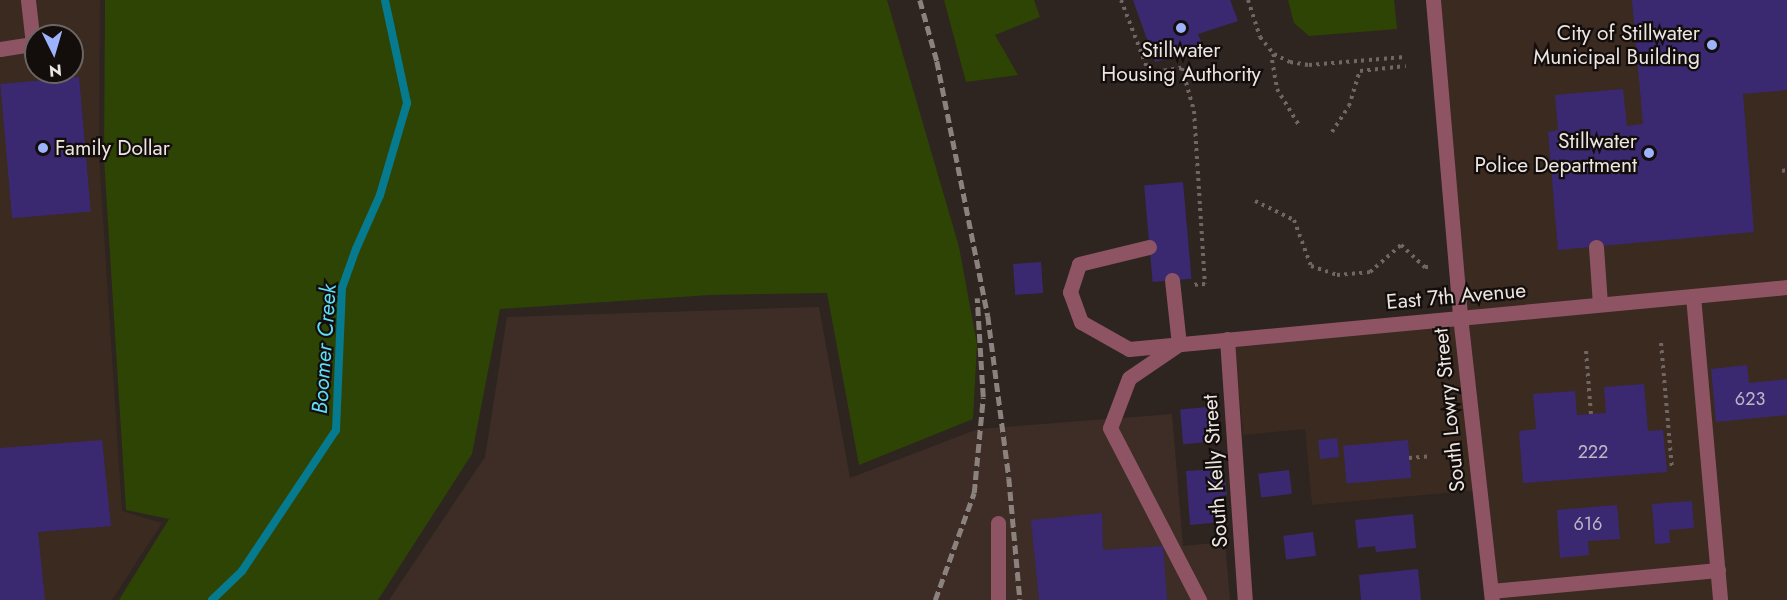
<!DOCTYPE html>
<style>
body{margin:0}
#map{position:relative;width:1787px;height:600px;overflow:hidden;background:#2e2420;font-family:Jost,sans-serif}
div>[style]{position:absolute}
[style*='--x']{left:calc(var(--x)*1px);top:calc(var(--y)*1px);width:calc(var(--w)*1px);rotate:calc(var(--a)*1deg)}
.commercial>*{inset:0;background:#3a2a20}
.built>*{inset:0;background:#3d2d26}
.green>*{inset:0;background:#2e4404}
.stream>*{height:8px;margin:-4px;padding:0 4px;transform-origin:4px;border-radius:4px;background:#067b8f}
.building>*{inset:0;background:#3a2970;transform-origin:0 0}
.path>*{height:4px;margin-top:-2px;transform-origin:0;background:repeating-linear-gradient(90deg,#706764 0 3px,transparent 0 7.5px)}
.lane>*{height:15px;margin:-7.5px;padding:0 7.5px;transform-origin:7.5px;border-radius:7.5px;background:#8e5464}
.street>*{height:15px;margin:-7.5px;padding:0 7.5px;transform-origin:7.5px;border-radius:7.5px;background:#8e5464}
.rail>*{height:4.5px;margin-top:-2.25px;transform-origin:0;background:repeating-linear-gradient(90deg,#8b827f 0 9px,transparent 0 13.5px)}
.dots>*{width:16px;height:16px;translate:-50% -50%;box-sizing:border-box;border:3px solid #130e0c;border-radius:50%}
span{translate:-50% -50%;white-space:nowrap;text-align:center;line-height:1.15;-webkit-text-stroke:4.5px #130e0c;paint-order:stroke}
.number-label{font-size:18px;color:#c0b6c6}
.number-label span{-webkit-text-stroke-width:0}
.poi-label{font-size:21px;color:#ece5e2}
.right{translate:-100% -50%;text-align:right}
.left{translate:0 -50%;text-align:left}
.street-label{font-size:21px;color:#ece5e2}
.water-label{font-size:22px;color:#5eddf8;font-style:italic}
.north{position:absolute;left:24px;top:24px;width:60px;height:60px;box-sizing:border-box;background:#130e0c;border:2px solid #6a6462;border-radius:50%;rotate:175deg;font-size:16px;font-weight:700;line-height:24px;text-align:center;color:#ece5e2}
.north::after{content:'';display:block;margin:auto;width:21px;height:27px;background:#9eb3fd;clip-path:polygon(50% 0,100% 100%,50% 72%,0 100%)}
</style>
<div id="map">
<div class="commercial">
<i style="clip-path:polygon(evenodd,0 0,100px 0,99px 155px,122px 511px,162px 523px,112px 600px,0 600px,0 0,36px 36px,72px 36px,72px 72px,36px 72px,36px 36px)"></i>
<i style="clip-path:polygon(1433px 0,1787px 0,1787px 600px,1491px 600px,1480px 490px,1312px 505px,1305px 429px,1243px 435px,1234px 340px,1462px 317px)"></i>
</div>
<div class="built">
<i style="clip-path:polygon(819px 307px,850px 478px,978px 429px,1172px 414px,1183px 546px,1225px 542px,1230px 600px,389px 600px,485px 457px,507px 317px)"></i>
</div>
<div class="green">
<i style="clip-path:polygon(105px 0,887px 0,959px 247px,977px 344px,973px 419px,859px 465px,827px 293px,710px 295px,500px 309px,472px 454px,378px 600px,119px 600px,169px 519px,126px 510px,104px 159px)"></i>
<i style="clip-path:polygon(944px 0,1034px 0,1040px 17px,995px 35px,1018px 75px,966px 82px)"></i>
<i style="clip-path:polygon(1288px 0,1394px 0,1397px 29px,1309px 36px,1294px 23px)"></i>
</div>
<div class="stream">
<i style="--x:212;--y:600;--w:42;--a:-44"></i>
<i style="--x:242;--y:571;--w:169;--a:-56.3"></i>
<i style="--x:336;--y:430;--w:142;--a:-87.6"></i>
<i style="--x:342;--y:288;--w:41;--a:-70.3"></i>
<i style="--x:356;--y:249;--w:59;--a:-66"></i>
<i style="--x:380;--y:195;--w:96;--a:-73.6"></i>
<i style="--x:407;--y:103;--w:105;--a:-102.1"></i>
</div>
<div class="building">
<i style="clip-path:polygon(1133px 0,1230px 0,1238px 21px,1198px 34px,1204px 49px,1155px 62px)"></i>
<i style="clip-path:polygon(1632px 0,1787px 0,1787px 90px,1743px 94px,1754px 232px,1558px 250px,1548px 132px,1558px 130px,1555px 95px,1623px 89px,1627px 126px,1643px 124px)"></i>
<i style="left:79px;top:77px;width:135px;height:79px;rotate:85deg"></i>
<i style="left:1183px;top:182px;width:97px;height:39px;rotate:85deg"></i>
<i style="left:1041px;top:262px;width:31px;height:28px;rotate:86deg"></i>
<i style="clip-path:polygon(1747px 365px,1749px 383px,1787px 379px,1787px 415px,1716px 422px,1711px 369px)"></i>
<i style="clip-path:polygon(1644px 384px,1648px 431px,1663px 430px,1667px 472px,1523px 483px,1519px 431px,1536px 429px,1533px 394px,1575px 391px,1577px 415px,1606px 413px,1604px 387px)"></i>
<i style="left:1208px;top:407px;width:35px;height:28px;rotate:85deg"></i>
<i style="left:1337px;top:438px;width:19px;height:19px;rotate:84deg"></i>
<i style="clip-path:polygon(102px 440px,111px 526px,38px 532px,45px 600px,0 600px,0 448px)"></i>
<i style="left:1408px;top:440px;width:38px;height:65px;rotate:85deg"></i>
<i style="clip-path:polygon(1217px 469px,1217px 478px,1225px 477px,1227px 495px,1219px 496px,1221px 522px,1190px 525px,1186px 471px)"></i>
<i style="left:1289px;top:470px;width:24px;height:31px;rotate:83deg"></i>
<i style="clip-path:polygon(1692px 501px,1694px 528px,1669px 530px,1670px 543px,1655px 544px,1652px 504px)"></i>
<i style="clip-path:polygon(1617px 505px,1620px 539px,1588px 541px,1589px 555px,1560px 558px,1557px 510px)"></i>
<i style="clip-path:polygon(1102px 513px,1103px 550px,1163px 546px,1167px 600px,1039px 600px,1031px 520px)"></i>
<i style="clip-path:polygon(1413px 514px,1416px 548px,1376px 552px,1375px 546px,1358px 548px,1355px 520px)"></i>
<i style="left:1313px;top:532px;width:24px;height:30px;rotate:83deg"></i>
<i style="clip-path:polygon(1418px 569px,1421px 600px,1361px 600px,1359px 575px)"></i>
</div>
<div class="path">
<i style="--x:1121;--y:0;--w:78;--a:69"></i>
<i style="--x:1149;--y:73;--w:33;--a:-9"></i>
<i style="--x:1182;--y:68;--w:45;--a:74.4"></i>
<i style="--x:1194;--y:111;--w:173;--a:86.4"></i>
<i style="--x:1205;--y:284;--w:14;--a:176"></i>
<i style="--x:1248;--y:0;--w:39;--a:72"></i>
<i style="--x:1260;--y:37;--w:22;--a:51"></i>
<i style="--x:1274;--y:54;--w:6;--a:108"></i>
<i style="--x:1272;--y:60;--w:29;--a:80"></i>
<i style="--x:1277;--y:89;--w:44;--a:58.8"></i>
<i style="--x:1274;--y:54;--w:18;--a:27"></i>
<i style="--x:1290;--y:62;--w:19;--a:9"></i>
<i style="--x:1309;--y:65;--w:96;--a:-4.8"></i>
<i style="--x:1332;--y:132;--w:31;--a:-57"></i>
<i style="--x:1349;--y:106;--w:37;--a:-73"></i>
<i style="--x:1360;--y:71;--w:46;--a:-6.2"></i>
<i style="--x:1782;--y:171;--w:5;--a:-11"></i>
<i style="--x:1255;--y:201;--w:43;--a:26"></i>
<i style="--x:1294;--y:220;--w:49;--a:69.7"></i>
<i style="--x:1311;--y:266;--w:28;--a:19"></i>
<i style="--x:1337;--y:275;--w:33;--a:-5"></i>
<i style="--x:1370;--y:272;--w:41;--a:-41.1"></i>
<i style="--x:1401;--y:245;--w:33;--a:43"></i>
<i style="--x:1425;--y:267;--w:4;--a:0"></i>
<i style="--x:1661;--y:343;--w:126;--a:85"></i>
<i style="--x:1586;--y:351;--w:63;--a:85.5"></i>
<i style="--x:1409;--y:458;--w:21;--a:-5"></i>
</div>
<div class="lane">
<i style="--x:0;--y:49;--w:33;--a:-9"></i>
<i style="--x:33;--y:44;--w:44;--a:-96.5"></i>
<i style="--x:1596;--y:247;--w:57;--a:86"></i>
<i style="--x:1172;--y:280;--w:64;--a:83.8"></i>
<i style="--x:1179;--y:344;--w:60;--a:145.8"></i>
<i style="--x:1129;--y:378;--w:53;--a:110.8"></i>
<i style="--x:1110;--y:428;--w:194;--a:62.6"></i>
<i style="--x:1693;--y:296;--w:305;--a:84.9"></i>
<i style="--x:1129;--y:349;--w:55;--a:-150.6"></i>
<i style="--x:1081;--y:322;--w:32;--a:-110"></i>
<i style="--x:1070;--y:292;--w:29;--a:-72"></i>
<i style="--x:1079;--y:264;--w:72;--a:-13.7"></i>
<i style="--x:998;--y:523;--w:77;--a:90"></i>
<i style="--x:1491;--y:591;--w:228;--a:-5.3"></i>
</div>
<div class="street">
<i style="--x:1433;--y:0;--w:317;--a:85.1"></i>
<i style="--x:1460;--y:316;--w:286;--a:83.6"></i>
<i style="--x:1227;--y:339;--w:262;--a:86.1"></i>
<i style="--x:1129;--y:349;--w:661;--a:-5.38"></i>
</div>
<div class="rail">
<i style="--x:920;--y:0;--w:63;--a:74.4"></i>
<i style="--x:937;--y:61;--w:260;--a:78.7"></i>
<i style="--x:988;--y:316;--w:163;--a:82.6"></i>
<i style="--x:1009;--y:478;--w:122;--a:84.8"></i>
<i style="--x:935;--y:600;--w:114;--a:-70"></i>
<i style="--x:974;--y:493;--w:96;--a:-84.6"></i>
<i style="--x:983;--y:397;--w:99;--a:-93.5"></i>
</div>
<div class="dots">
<i style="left:1181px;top:28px;background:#9eb3fd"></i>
<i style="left:1712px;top:45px;background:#9eb3fd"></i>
<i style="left:43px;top:148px;background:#9eb3fd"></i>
<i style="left:1649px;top:153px;background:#9eb3fd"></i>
</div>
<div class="number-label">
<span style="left:1750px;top:399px">623</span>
<span style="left:1593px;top:452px">222</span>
<span style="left:1588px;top:524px">616</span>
</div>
<div class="poi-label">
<span class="right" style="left:1700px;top:45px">City of Stillwater<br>Municipal Building</span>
<span style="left:1181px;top:62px">Stillwater<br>Housing Authority</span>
<span class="right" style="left:1637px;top:153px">Stillwater<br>Police Department</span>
<span class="left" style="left:55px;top:148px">Family Dollar</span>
</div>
<div class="street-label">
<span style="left:1456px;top:296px;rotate:-5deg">East 7th Avenue</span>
<span style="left:1449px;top:410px;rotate:-96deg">South Lowry Street</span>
<span style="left:1215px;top:471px;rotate:-94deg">South Kelly Street</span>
</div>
<div class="water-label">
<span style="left:324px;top:349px;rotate:-86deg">Boomer Creek</span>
</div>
<div class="north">N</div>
</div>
